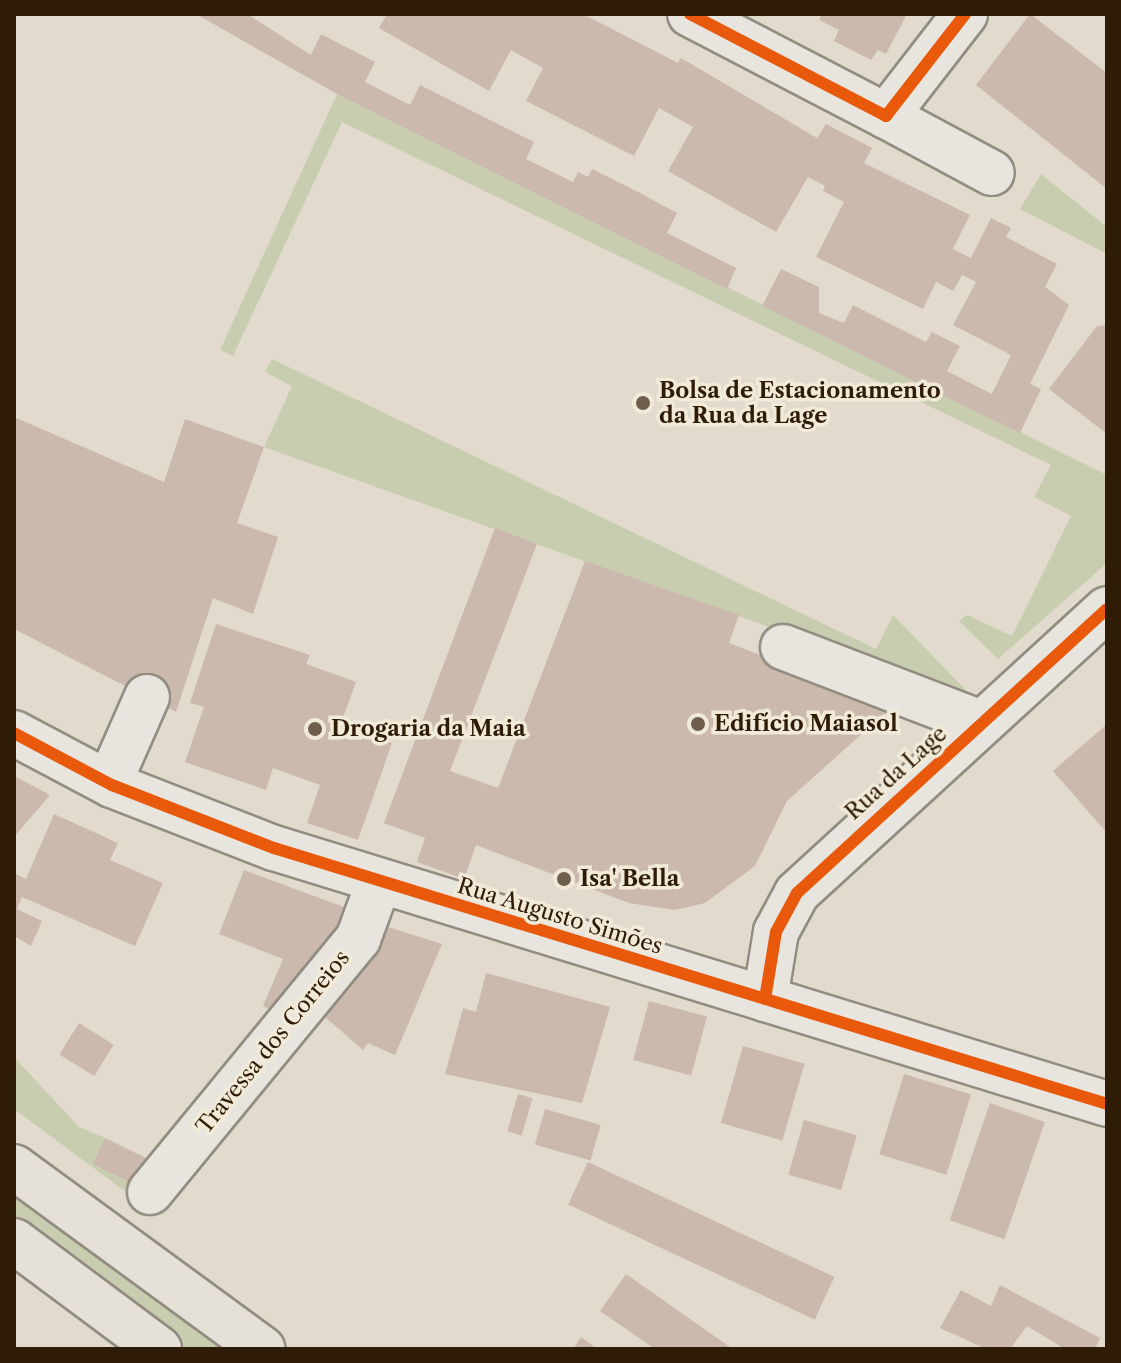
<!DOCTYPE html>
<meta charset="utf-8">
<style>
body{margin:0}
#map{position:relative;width:1121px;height:1363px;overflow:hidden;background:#e2dbcd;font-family:"Libre Caslon Text",serif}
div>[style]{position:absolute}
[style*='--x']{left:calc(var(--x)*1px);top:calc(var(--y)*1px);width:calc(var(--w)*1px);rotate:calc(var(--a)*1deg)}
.green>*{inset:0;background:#c9cdaf}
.building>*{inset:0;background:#cab9ac;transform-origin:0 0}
.roads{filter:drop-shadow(2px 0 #928c81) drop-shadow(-2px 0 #928c81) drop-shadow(0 2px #928c81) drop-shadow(0 -2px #928c81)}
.minor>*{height:44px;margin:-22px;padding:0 22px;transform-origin:22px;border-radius:22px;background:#e8e5de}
.major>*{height:44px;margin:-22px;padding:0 22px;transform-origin:22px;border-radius:22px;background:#e5e0d8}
.cycleway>*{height:12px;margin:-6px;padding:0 6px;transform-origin:6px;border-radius:6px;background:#e8590c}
.dots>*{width:22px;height:22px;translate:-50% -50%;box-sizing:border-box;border:4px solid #f1ead9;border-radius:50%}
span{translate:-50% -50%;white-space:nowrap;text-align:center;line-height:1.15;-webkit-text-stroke:7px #f1ead9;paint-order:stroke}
.poi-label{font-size:22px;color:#2f1c07;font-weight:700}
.left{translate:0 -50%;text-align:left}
.street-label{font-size:22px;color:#2f1c07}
.frame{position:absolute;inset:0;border:16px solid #2f1c07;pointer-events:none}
</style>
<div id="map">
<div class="green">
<i style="clip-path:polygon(337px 94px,1107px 475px,1107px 563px,998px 659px,959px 621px,967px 615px,1012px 636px,1071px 516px,1034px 497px,1051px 465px,342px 122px,233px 356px,220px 350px)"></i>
<i style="clip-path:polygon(1041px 174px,1107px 227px,1107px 254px,1020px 209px)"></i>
<i style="clip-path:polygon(272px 359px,876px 649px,893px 615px,965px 689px,960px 695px,264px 447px,292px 386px,265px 372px)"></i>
<i style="clip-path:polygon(14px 1057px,79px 1127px,105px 1138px,92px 1164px,140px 1187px,133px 1197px,14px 1109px)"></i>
<i style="clip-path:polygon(14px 1194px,231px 1349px,184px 1349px,14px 1221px)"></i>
</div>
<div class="building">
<i style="clip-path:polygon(196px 14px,247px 14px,311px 55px,321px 34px,375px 62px,365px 82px,410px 105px,420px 85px,534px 142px,526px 159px,573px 182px,578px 172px,588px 177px,592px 169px,638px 192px,677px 213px,667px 233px,736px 268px,727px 289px,337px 94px)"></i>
<i style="clip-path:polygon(387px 14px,583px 14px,678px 63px,681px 58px,817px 138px,826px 124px,872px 148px,864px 163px,970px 215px,953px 249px,971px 258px,991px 218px,1011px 228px,1006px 237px,1057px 264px,1045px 287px,1069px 305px,1030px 384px,1041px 389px,1020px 433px,762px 306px,781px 269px,819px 287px,819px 313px,844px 323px,853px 305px,926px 342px,932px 332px,960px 346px,947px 371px,992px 394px,1011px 355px,953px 325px,976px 282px,962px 275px,953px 291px,936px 282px,923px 309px,816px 257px,844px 202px,823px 191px,825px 186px,808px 177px,776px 232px,668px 171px,693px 127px,677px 118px,659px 108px,634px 156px,526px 101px,543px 68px,511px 50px,489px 91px,379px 28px)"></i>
<i style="clip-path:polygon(822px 14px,907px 14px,886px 54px,878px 50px,871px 60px,834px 41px,839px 30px,819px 20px)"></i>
<i style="clip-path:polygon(1030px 14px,1107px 73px,1107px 189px,976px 85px)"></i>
<i style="clip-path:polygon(1107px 325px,1107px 434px,1049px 389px,1097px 326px)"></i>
<i style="clip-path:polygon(14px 417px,164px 482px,185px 419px,264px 447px,237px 523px,278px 537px,253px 614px,213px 598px,176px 712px,14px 629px)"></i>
<i style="clip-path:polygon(495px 528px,537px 544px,450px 771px,498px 788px,585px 561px,739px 615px,729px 643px,893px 706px,787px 801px,755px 866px,705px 903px,675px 910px,629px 903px,476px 845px,464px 879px,417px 862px,425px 838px,384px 823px)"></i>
<i style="clip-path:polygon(216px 624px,310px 655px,306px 664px,356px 682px,340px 726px,392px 743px,358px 840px,307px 823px,320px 785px,273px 768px,266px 790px,185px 762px,204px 707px,190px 703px)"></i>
<i style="clip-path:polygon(1107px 724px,1107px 833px,1053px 771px)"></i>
<i style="clip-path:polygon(16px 777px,50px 795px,14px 837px,14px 779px)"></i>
<i style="clip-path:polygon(54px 814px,118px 843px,110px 860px,163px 883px,135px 946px,22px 897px,17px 909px,42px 921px,31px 946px,14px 936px,14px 873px,26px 879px)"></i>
<i style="clip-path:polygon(244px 870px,352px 910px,280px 1015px,263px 1006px,283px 959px,219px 934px)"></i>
<i style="clip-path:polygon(382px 925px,442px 944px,395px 1055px,368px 1043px,363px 1050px,317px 1010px)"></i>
<i style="clip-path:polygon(486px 973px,610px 1007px,582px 1103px,445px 1074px,463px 1008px,476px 1012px)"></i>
<i style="left:649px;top:1001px;width:60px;height:61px;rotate:15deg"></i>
<i style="left:79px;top:1023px;width:41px;height:37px;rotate:32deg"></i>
<i style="left:743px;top:1046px;width:64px;height:80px;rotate:16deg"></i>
<i style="left:904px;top:1074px;width:70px;height:84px;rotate:17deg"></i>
<i style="left:518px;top:1094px;width:15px;height:39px;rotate:16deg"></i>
<i style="left:990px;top:1103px;width:58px;height:124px;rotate:19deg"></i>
<i style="left:545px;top:1109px;width:58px;height:37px;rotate:16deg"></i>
<i style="left:804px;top:1120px;width:55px;height:57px;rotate:16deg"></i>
<i style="left:105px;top:1138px;width:53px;height:29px;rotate:26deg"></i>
<i style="left:588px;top:1162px;width:272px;height:47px;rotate:25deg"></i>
<i style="clip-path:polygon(626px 1274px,710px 1333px,733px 1349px,655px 1349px,600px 1311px)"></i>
<i style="clip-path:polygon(1000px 1285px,1100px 1338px,1095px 1349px,1065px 1349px,1027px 1326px,1010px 1349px,986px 1349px,940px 1328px,961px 1290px,991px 1306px)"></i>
<i style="clip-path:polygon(581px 1337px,597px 1349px,573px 1349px)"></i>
</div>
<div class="roads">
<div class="minor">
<i style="--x:690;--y:14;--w:221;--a:27.5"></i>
<i style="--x:886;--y:116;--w:129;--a:-52.2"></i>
<i style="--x:886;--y:116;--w:120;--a:28.3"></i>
<i style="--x:783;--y:647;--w:212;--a:21"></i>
<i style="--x:14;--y:733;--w:111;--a:28"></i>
<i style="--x:112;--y:785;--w:174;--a:21.3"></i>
<i style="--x:274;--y:848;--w:871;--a:17.08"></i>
<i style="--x:109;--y:783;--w:94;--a:-66.2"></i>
<i style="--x:765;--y:999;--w:68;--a:-80.7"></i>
<i style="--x:776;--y:932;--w:44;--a:-61.7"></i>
<i style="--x:797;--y:893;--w:420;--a:-42.5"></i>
<i style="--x:150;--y:1192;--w:328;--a:-50.6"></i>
<i style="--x:358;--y:939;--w:61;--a:-69.8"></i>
</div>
<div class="major">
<i style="--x:14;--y:1167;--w:308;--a:36.2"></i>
<i style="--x:14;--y:1241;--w:181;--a:36.7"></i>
</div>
</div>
<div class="cycleway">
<i style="--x:690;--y:14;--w:221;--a:27.5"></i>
<i style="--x:886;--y:116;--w:129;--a:-52.2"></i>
<i style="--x:14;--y:733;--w:111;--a:28"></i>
<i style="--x:112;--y:785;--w:174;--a:21.3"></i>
<i style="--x:274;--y:848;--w:871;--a:17.08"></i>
<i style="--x:765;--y:999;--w:68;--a:-80.7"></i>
<i style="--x:776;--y:932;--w:44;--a:-61.7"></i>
<i style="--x:797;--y:893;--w:420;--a:-42.5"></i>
</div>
<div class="dots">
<i style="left:643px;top:403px;background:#6e5f4c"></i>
<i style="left:698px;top:724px;background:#6e5f4c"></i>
<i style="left:315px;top:729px;background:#6e5f4c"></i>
<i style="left:564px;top:879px;background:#6e5f4c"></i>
</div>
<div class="poi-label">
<span class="left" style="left:659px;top:403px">Bolsa de Estacionamento<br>da Rua da Lage</span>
<span class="left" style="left:714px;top:724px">Edifício Maiasol</span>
<span class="left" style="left:331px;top:729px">Drogaria da Maia</span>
<span class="left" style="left:580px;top:879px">Isa' Bella</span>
</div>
<div class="street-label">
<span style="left:896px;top:773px;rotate:-42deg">Rua da Lage</span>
<span style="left:560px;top:916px;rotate:17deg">Rua Augusto Simões</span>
<span style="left:273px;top:1042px;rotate:-51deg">Travessa dos Correios</span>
</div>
<div class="frame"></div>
</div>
